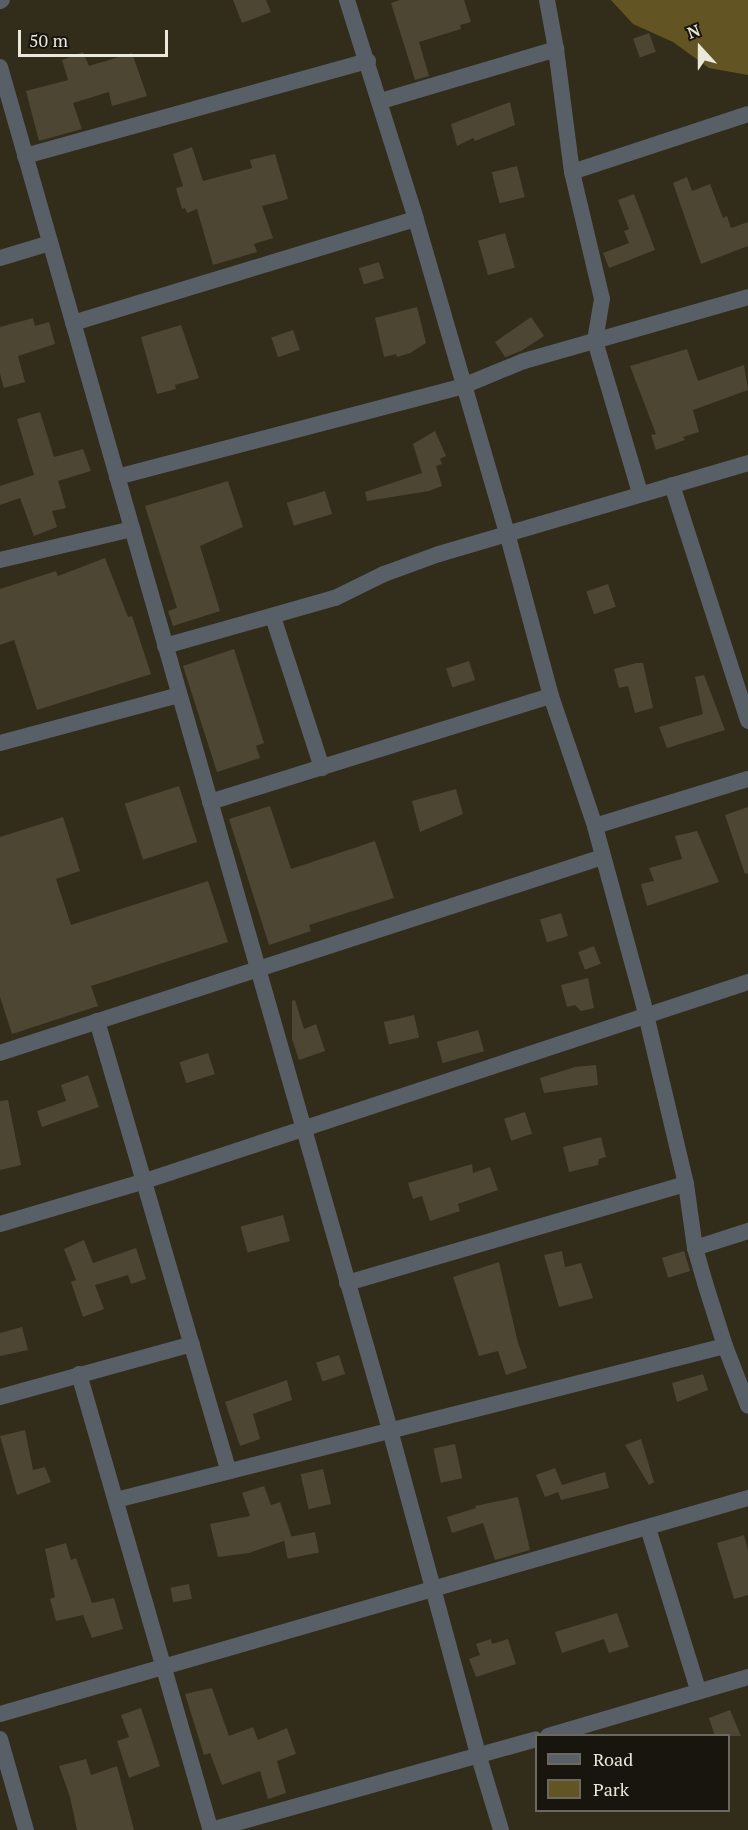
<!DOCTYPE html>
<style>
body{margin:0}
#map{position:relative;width:748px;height:1830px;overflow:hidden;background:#322c1a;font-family:"PT Serif",serif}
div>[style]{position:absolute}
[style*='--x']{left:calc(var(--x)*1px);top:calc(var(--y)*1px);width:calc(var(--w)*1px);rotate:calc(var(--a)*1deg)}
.green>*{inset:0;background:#635523}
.building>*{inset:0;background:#4c4633;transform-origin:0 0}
.minor>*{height:16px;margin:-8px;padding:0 8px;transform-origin:8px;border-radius:8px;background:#585f66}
span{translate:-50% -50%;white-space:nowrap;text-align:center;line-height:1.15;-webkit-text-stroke:4.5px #17150d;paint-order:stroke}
.legend{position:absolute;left:535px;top:1734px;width:195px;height:78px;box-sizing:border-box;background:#17150d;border:2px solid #6b695f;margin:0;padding:8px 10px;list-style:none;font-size:18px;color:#eae7db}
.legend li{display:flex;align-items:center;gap:12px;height:30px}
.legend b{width:30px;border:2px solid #6b695f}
.north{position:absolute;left:670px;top:18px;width:60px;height:60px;-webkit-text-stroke:4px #17150d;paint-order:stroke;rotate:339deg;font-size:16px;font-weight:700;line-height:24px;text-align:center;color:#eae7db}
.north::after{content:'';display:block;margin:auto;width:21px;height:27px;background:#eae7db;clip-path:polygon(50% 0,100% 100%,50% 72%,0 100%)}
.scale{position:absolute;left:18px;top:30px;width:150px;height:27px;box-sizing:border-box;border:3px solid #eae7db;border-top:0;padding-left:8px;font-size:18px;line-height:21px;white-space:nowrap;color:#eae7db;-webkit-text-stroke:4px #17150d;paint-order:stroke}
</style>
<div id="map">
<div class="green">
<i style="clip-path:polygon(611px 0,748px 0,748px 75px,709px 68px,673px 42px,633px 24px)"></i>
</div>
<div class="building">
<i style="clip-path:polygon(233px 0,266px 0,271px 12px,242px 23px)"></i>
<i style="clip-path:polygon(400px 0,464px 0,471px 22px,460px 25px,461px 29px,419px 42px,429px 76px,415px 80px,391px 3px)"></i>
<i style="left:649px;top:33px;width:20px;height:17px;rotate:70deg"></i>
<i style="clip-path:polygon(83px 52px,89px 66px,132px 53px,147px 96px,112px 106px,109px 92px,73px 103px,82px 129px,39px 141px,26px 91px,68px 80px,62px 60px)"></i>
<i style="clip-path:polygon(510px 102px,515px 125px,475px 141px,473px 138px,457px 146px,451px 124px)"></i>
<i style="clip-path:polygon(192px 147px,203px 181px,252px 168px,250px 160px,275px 154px,288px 199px,262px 206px,273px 238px,254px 244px,257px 252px,213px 265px,197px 209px,187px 213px,185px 208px,182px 209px,176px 188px,183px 186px,173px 154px)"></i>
<i style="left:517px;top:166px;width:32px;height:26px;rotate:76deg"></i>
<i style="clip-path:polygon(687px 177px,692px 191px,710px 184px,723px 218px,727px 216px,731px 228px,748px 222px,748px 246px,701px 264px,673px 183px)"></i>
<i style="clip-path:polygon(634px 194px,655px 250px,609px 268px,603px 253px,629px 243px,624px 231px,629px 229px,618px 200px)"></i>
<i style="left:505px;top:233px;width:36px;height:28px;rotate:74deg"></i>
<i style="left:379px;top:262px;width:17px;height:21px;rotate:73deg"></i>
<i style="clip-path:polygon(417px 307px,426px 343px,410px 353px,397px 357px,396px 354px,384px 357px,375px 318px)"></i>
<i style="clip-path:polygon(531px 317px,544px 336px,521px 351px,505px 357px,495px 342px)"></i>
<i style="clip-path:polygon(33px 318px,35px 326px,49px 322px,55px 344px,18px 356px,25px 382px,4px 388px,0 374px,0 327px)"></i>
<i style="clip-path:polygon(181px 325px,199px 378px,175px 385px,176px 389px,157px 394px,141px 337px)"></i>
<i style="left:293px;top:330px;width:21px;height:23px;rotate:71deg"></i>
<i style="clip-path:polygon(687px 349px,698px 381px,744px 365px,748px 390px,693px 410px,699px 432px,683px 437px,685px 440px,656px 450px,651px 435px,656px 434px,630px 366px)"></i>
<i style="clip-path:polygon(40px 412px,54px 457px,83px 449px,91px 471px,58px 481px,66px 508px,52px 511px,57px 527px,34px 536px,20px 498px,0 505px,0 486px,34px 475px,17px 419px)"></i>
<i style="clip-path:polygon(435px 431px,446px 456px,440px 459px,442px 464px,436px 466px,442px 486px,429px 491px,367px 501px,365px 492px,422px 473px,413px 444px)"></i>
<i style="clip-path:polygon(228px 481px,243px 527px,200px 546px,220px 611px,173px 626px,168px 611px,177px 608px,145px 506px)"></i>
<i style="left:325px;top:491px;width:24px;height:40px;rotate:73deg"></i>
<i style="clip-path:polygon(105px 558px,128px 617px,132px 616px,151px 674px,37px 710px,14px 640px,0 645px,0 589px,56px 571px,58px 576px)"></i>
<i style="left:608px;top:584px;width:24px;height:23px;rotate:71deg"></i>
<i style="clip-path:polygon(234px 649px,264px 743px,256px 746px,260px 758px,217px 772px,183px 666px)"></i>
<i style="left:469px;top:661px;width:20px;height:24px;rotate:72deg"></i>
<i style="clip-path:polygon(636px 663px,643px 663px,653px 708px,635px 713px,628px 686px,619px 688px,614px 669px)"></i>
<i style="clip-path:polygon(704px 675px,725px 730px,667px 748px,659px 727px,703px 714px,695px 677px)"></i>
<i style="left:179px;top:786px;width:59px;height:57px;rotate:72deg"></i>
<i style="clip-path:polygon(456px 789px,463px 814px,420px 832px,412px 801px)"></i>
<i style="clip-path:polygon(270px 806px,291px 869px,375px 841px,394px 898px,309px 925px,311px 931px,269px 945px,229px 819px)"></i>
<i style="clip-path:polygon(748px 807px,748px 873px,745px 874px,725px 815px)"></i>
<i style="clip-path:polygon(63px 817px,80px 871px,56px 879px,71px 925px,208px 881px,228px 942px,91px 986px,98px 1006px,12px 1034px,0 997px,0 837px)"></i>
<i style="clip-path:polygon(697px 831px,719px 882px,647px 906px,641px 884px,654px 881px,649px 868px,682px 859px,675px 836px)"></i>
<i style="left:561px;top:913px;width:24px;height:22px;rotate:73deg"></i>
<i style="left:594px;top:946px;width:19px;height:17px;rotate:69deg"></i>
<i style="clip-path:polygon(588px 978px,594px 1008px,581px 1011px,575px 1005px,567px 1007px,561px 985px)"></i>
<i style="clip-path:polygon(295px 1000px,304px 1029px,316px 1024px,325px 1051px,299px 1060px,292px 1039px,292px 1001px)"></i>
<i style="left:414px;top:1015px;width:23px;height:31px;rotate:77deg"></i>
<i style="left:478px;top:1030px;width:22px;height:43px;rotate:74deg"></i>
<i style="left:208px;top:1053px;width:22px;height:30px;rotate:72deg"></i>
<i style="clip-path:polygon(596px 1065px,598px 1085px,544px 1093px,540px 1078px,575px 1067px)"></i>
<i style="clip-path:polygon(88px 1075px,99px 1107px,42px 1127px,37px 1111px,66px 1101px,61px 1085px)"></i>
<i style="clip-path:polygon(8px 1100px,21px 1165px,0 1170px,0 1101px)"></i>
<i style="left:525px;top:1112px;width:23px;height:22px;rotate:72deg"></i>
<i style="clip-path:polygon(601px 1137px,606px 1157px,599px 1159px,598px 1165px,569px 1172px,563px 1147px)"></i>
<i style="clip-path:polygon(472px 1164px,473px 1173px,490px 1167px,498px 1190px,458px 1204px,460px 1211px,430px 1221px,422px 1196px,413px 1199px,408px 1183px)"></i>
<i style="left:283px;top:1215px;width:27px;height:44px;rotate:75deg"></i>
<i style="clip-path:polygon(84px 1240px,93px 1263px,136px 1248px,146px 1279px,131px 1284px,128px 1275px,95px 1285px,104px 1309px,83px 1317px,71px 1282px,76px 1280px,64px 1249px)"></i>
<i style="clip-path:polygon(562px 1251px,565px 1267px,581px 1263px,593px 1298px,559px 1307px,544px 1255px)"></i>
<i style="left:684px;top:1251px;width:21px;height:23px;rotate:73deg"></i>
<i style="clip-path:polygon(499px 1262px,518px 1343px,527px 1368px,506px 1375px,498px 1351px,479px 1356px,453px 1277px)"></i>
<i style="clip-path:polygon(22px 1327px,28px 1350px,0 1356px,0 1333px)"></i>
<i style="left:339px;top:1355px;width:20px;height:24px;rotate:72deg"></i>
<i style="clip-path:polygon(703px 1374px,708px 1390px,677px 1402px,672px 1383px)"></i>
<i style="clip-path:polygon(287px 1380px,292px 1400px,253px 1414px,260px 1439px,240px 1446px,225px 1402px)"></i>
<i style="clip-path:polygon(25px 1430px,33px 1470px,45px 1467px,51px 1482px,17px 1495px,0 1436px)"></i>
<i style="clip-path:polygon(641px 1439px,654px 1482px,649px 1485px,625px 1445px)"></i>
<i style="left:455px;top:1444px;width:35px;height:22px;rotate:78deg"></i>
<i style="clip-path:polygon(555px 1468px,562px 1485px,605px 1472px,609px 1488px,561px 1500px,558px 1492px,545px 1497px,536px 1475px)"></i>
<i style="left:323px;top:1469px;width:36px;height:23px;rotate:77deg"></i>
<i style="clip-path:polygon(264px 1486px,271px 1505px,280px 1502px,292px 1538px,249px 1553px,218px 1557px,210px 1524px,250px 1516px,242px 1493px)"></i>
<i style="clip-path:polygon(518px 1497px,530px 1550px,495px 1560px,483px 1523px,452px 1533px,447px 1517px,476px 1508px,475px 1506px)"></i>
<i style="left:315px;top:1532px;width:21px;height:32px;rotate:79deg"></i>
<i style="clip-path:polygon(744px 1535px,748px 1551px,748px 1595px,734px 1599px,717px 1543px)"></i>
<i style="clip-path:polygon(66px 1543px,71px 1560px,76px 1558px,92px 1603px,114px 1598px,123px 1629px,92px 1638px,83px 1615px,56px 1621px,50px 1599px,55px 1597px,45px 1549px)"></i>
<i style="left:189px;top:1584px;width:15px;height:19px;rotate:79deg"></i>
<i style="clip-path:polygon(617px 1613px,629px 1647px,609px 1653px,604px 1639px,562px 1653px,555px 1632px)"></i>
<i style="clip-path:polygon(491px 1639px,492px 1644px,508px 1639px,516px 1664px,476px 1677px,469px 1659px,480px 1655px,476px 1644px)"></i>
<i style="clip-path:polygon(212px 1688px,229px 1736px,253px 1727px,258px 1740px,287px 1728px,296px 1754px,277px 1761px,286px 1793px,268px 1799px,260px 1771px,222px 1785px,210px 1753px,204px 1755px,185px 1694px)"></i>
<i style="clip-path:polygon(141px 1708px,160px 1766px,129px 1778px,117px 1741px,129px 1737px,121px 1715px)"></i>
<i style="clip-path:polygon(730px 1710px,741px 1736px,715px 1736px,709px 1718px)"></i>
<i style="clip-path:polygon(86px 1759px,91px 1775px,117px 1766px,134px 1830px,77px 1830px,70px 1797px,59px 1766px)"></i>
</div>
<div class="minor">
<i style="--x:547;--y:0;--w:50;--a:79.6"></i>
<i style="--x:556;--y:49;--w:124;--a:82.6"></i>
<i style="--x:572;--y:172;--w:130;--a:76.7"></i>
<i style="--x:602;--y:299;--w:43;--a:99.5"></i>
<i style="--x:595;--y:341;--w:159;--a:73.5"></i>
<i style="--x:0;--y:1;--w:2;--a:-27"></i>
<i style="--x:0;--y:67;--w:1418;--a:74.03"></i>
<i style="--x:390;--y:1430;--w:339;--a:74.8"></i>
<i style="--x:479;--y:1757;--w:76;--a:73.2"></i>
<i style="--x:381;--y:101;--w:183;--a:-16.5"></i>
<i style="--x:25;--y:156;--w:356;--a:-15.5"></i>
<i style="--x:572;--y:172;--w:185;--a:-18.2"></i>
<i style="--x:0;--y:258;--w:52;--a:-16.7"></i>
<i style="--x:73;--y:323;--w:358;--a:-16.9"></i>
<i style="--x:117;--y:477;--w:358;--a:-14.7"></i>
<i style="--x:463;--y:386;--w:66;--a:-22.3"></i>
<i style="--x:524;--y:361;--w:233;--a:-15.9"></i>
<i style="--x:672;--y:485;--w:248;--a:72.1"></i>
<i style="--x:0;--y:560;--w:136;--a:-13.2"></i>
<i style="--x:273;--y:617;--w:159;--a:72"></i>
<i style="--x:165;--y:646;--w:177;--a:-15.8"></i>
<i style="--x:335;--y:598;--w:55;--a:-26.1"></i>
<i style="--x:384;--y:574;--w:59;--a:-20"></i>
<i style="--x:439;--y:554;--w:322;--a:-16.4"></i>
<i style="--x:0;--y:743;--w:185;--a:-15"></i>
<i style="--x:210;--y:802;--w:357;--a:-17.3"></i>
<i style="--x:595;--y:826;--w:160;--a:-17.1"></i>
<i style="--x:97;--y:1021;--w:469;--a:73.7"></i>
<i style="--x:0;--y:1053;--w:634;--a:-18.01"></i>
<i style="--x:686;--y:1184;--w:65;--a:82"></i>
<i style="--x:695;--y:1248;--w:36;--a:74"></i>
<i style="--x:705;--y:1283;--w:66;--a:72.4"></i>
<i style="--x:725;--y:1346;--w:64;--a:69"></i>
<i style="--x:0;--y:1224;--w:151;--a:-16.5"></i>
<i style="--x:145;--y:1181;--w:635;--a:-18.26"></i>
<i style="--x:695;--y:1248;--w:56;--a:-17.8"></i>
<i style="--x:347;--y:1283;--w:353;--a:-16.3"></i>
<i style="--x:686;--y:1184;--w:187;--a:-103.3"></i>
<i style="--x:643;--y:1002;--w:182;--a:-105.3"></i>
<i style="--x:595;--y:826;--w:137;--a:-108.7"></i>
<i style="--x:551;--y:696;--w:169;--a:-105.1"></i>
<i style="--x:507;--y:533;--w:327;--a:-106.2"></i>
<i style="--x:416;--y:219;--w:230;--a:-107.5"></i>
<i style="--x:79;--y:1374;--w:475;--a:73.9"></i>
<i style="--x:0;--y:1397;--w:199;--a:-15.4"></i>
<i style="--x:116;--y:1500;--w:628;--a:-14.19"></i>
<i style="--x:648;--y:1528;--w:170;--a:72.8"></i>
<i style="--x:0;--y:1714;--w:779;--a:-16.11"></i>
<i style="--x:548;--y:1736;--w:209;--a:-16.4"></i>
<i style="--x:0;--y:1739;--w:95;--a:74.1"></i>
<i style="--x:211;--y:1830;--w:337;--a:-15.6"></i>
</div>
<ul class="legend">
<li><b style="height:8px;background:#585f66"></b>Road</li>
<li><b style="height:16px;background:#635523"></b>Park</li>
</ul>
<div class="north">N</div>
<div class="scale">50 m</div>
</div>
